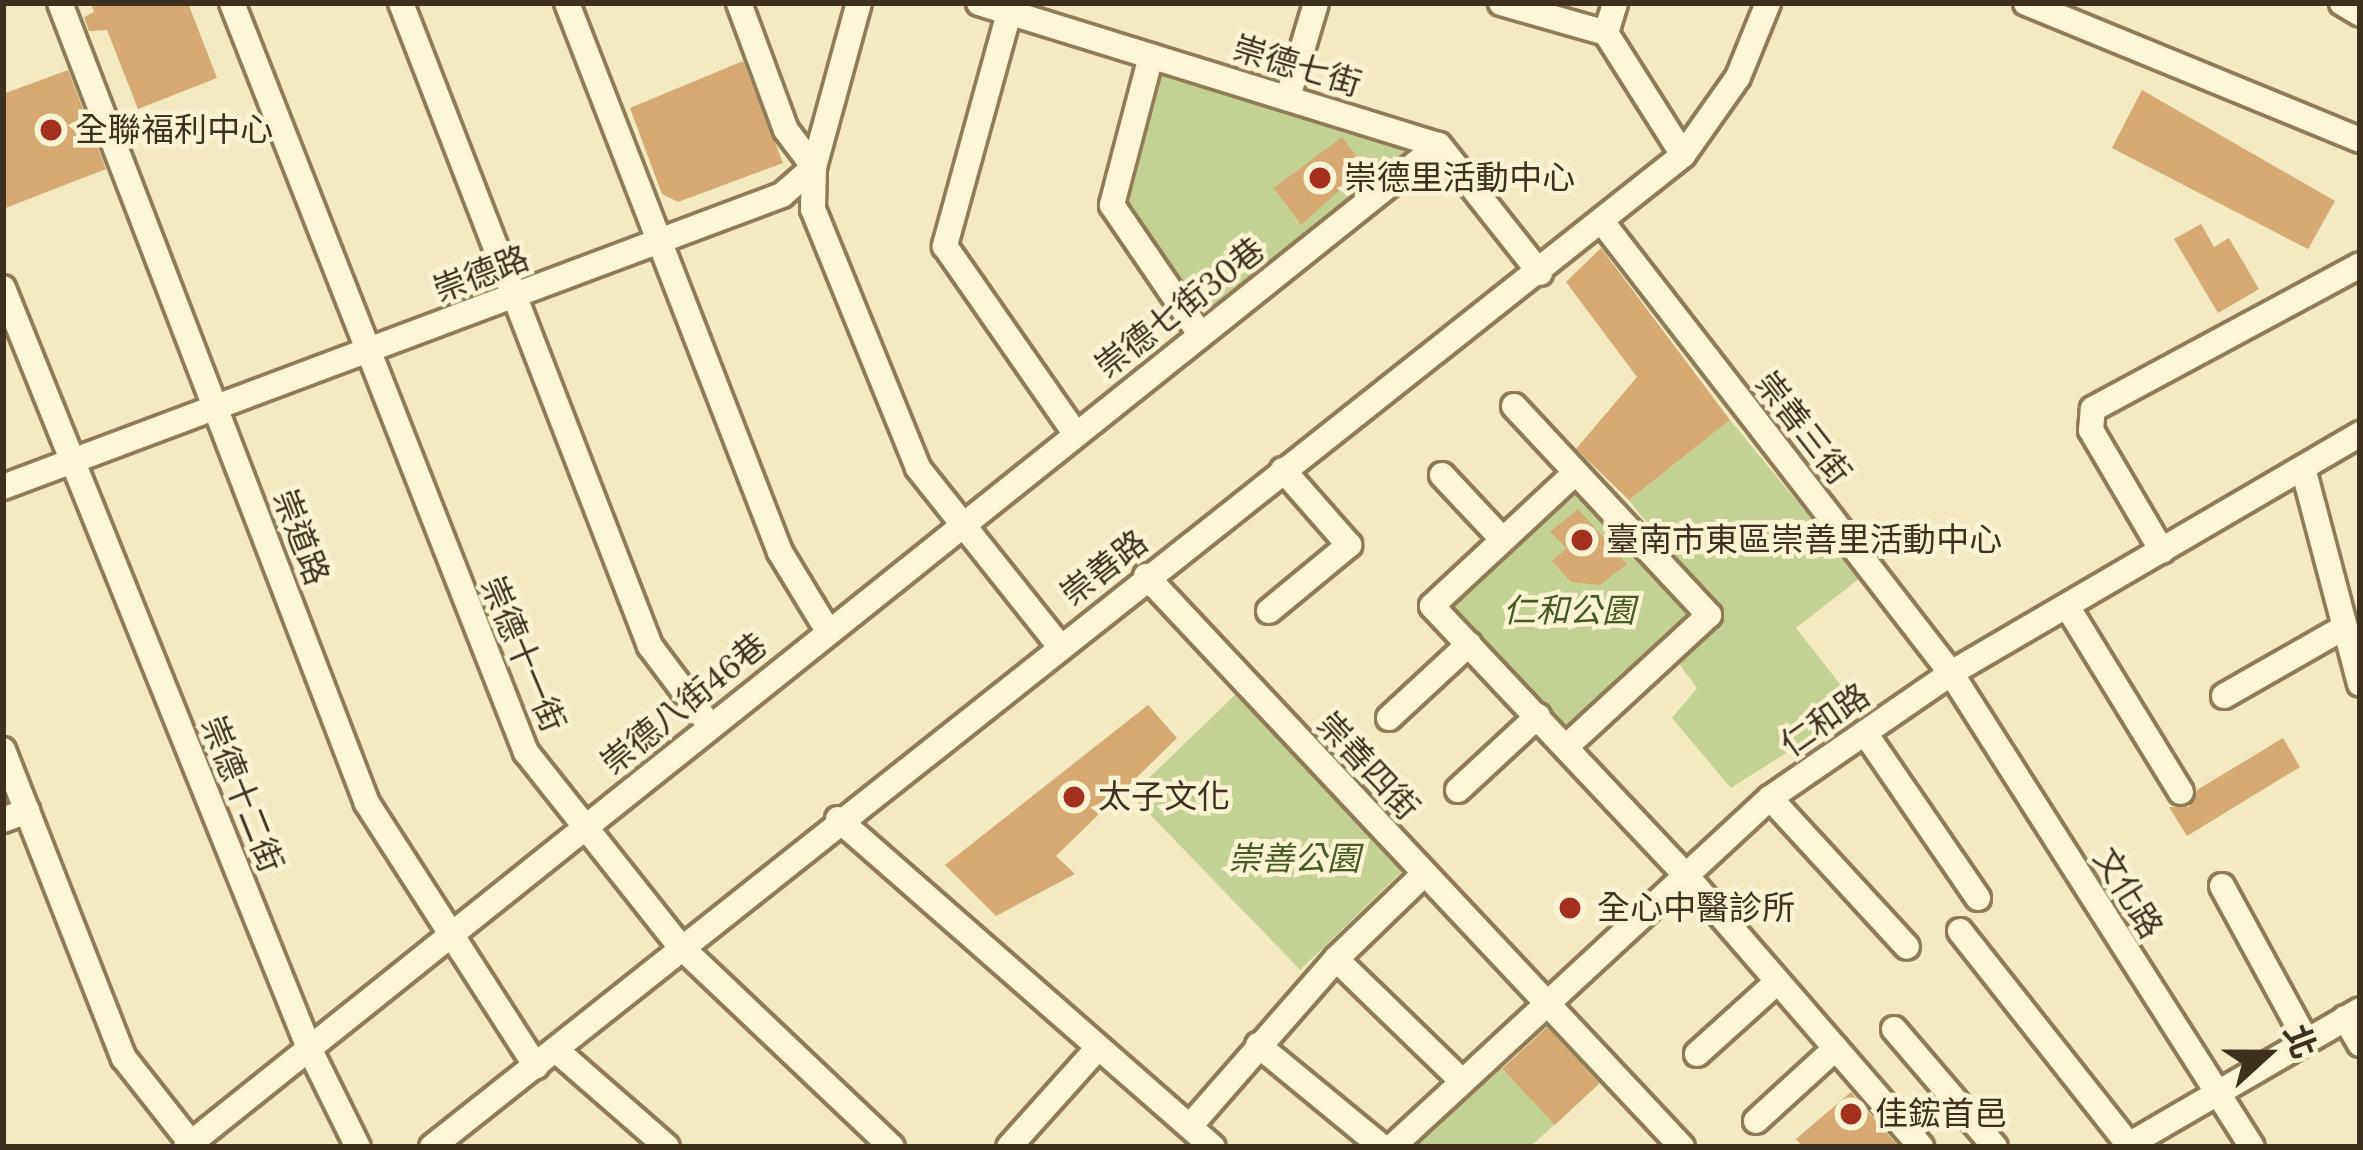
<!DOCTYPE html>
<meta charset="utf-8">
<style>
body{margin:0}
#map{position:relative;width:2363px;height:1150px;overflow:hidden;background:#f3eac2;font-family:Lora,"Noto Sans TC",serif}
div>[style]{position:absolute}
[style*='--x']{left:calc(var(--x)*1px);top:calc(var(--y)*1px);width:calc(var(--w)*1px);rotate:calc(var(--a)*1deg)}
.green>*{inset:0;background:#c3d294;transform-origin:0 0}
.building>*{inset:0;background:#d5a874;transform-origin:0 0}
.roads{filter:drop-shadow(3px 0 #8f7c57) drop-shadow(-3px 0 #8f7c57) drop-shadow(0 3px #8f7c57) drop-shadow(0 -3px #8f7c57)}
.minor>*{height:24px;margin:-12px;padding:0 12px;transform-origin:12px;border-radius:12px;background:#fcf6d6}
.dots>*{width:33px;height:33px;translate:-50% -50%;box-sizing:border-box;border:6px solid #f9f3d2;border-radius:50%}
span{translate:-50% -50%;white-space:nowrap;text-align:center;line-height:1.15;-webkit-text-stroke:9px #f9f3d2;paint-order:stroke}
.street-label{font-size:33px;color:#3d301d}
.poi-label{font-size:33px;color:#3d301d}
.left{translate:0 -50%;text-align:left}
.park-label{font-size:33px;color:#455b21;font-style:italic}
.frame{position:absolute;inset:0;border:6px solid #3d301d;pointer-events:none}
.north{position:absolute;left:2207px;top:994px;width:120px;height:120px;-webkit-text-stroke:9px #f9f3d2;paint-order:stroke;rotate:69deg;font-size:33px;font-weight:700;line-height:48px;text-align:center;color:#3d301d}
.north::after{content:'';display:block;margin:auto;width:42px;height:54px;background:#3d301d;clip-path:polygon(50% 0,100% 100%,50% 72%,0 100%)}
</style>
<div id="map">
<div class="green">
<i style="clip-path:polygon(1152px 58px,1431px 146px,1200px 333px,1113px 205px)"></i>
<i style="clip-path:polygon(1730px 420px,1860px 578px,1796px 628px,1858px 707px,1731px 788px,1672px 718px,1697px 688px,1677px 661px,1718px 614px,1629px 500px)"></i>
<i style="left:1574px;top:483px;width:178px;height:180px;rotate:47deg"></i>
<i style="left:1237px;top:693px;width:243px;height:147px;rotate:46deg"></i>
<i style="clip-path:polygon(1496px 1061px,1555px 1124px,1530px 1147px,1410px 1147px)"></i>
</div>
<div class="building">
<i style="clip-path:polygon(91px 3px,188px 3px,217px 78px,138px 109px,107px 30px,89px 31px,84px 17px,94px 12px)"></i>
<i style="clip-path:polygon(743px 61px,783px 163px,678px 202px,662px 194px,630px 108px)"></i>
<i style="clip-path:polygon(68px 70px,106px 169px,3px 209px,3px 94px)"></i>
<i style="clip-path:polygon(2142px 90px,2335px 201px,2308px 249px,2112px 148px)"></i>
<i style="clip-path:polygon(1342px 137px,1365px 167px,1301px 225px,1274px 188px)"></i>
<i style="clip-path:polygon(2201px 224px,2214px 247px,2229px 238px,2259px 289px,2218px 313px,2174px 239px)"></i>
<i style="clip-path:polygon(1601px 248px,1730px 420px,1629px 500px,1576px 449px,1637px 377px,1566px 282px)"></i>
<i style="clip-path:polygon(1578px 509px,1627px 564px,1600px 585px,1571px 582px,1552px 561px,1567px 548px,1550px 532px)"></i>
<i style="clip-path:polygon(1148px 705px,1177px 738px,1056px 856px,1075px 874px,996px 916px,945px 865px)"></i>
<i style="clip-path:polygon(2283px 738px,2300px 767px,2187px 836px,2169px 807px,2189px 807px,2197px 790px)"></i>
<i style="left:1547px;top:1027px;width:77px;height:61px;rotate:47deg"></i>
<i style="clip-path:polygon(1851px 1092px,1899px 1147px,1803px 1147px,1796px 1139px)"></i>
</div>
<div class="roads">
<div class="minor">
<i style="--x:60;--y:3;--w:857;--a:69.01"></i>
<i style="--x:367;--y:803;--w:313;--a:57.3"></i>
<i style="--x:232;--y:3;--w:805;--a:68.57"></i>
<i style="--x:526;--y:752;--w:248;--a:51.6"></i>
<i style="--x:680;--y:946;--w:292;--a:43.5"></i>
<i style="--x:401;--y:3;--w:690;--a:68.83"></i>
<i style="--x:650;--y:646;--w:100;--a:53.1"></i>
<i style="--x:567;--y:3;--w:589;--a:68.79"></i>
<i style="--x:780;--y:552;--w:92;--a:58.7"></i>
<i style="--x:739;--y:3;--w:135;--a:69.7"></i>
<i style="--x:786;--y:130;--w:46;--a:52.9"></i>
<i style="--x:979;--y:3;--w:481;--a:17.2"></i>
<i style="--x:1439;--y:145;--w:163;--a:51.7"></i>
<i style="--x:1501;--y:3;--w:109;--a:15.9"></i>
<i style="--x:1606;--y:33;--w:144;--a:57.7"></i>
<i style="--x:2026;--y:3;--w:361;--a:22.3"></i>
<i style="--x:2342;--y:3;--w:21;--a:31"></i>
<i style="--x:1009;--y:13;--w:242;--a:105.4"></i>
<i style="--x:945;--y:246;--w:228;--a:55.2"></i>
<i style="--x:1606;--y:33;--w:31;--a:-73"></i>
<i style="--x:1151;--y:56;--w:154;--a:104.7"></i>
<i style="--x:1112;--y:205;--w:156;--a:55.7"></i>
<i style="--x:1288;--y:97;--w:98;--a:-73.4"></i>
<i style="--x:814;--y:167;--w:42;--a:91.4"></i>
<i style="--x:813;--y:209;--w:279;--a:67.9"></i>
<i style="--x:918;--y:468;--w:226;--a:51.5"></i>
<i style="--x:1603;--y:223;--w:569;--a:52.28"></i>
<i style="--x:1951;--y:673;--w:561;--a:57.58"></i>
<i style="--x:3;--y:288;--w:819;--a:68.07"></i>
<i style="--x:309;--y:1048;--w:110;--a:63.7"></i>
<i style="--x:1514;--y:406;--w:286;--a:47"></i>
<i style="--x:1709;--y:615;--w:195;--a:137.3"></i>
<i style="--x:2303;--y:468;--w:223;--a:75.2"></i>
<i style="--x:1575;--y:473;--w:195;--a:137.1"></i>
<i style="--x:1432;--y:606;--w:366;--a:46.7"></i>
<i style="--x:1683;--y:872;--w:364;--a:49.1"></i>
<i style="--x:1442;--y:475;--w:88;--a:46.8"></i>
<i style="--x:3;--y:487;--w:832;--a:-20.55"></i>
<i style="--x:782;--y:195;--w:43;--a:-41.2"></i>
<i style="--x:814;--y:167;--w:170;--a:-74.7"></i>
<i style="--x:2162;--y:551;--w:140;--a:-120.4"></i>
<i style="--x:2091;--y:430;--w:21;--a:-85"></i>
<i style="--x:2093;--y:409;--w:303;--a:-28.3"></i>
<i style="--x:1146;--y:576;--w:783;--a:46.81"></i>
<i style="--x:2067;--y:606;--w:218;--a:58.5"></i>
<i style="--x:1269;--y:611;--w:104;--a:-39.5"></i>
<i style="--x:1349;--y:545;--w:100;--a:-131.3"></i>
<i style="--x:2224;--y:696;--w:139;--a:-29.7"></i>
<i style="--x:1389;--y:718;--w:109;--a:-42.8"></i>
<i style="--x:1865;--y:733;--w:200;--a:55.6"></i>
<i style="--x:3;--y:750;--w:331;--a:68.6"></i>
<i style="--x:124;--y:1058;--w:108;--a:51.8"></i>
<i style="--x:1458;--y:790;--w:109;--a:-42.8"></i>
<i style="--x:1770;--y:798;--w:202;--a:47.4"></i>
<i style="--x:838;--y:819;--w:498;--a:41.2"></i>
<i style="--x:3;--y:820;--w:26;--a:-21"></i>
<i style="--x:2222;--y:886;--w:175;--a:61.4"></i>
<i style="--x:1960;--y:931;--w:273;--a:51.7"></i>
<i style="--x:1336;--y:959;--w:171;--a:44.1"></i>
<i style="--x:2345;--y:1018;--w:30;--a:60"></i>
<i style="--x:1894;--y:1029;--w:155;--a:49.4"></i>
<i style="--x:1258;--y:1045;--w:161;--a:39.4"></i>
<i style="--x:556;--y:1050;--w:147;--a:41.1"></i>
<i style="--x:1697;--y:1054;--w:108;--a:-42"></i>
<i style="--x:1756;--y:1121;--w:108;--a:-42.4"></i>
<i style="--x:1190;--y:1126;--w:222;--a:-48.8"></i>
<i style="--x:1336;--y:959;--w:122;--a:-44"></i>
<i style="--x:186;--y:1147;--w:1604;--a:-38.65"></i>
<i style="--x:432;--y:1147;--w:1597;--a:-38.41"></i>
<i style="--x:1683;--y:155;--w:95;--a:-54.8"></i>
<i style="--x:1738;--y:77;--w:80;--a:-67.9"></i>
<i style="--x:1009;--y:1147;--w:130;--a:-48.1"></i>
<i style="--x:1392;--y:1147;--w:514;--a:-42.72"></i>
<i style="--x:1770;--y:798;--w:220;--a:-34.6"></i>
<i style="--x:1951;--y:673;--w:474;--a:-30.3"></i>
<i style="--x:2125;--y:1147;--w:272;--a:-30.2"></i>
</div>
</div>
<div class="dots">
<i style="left:51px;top:130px;background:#a43020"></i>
<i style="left:1320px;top:178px;background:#a43020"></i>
<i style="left:1582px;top:540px;background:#a43020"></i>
<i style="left:1074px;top:797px;background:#a43020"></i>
<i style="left:1570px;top:908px;background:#a43020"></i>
<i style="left:1851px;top:1114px;background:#a43020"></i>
</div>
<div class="street-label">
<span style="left:1297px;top:66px;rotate:17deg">崇德七街</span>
<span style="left:481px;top:274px;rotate:-21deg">崇德路</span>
<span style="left:1180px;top:308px;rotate:-38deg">崇德七街30巷</span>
<span style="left:1803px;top:428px;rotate:52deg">崇善三街</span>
<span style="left:301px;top:537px;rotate:69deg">崇道路</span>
<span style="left:1104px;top:568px;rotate:-38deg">崇善路</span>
<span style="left:523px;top:654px;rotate:67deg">崇德十一街</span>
<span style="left:684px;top:704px;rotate:-39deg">崇德八街46巷</span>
<span style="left:1825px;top:720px;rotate:-35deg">仁和路</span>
<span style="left:1368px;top:766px;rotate:47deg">崇善四街</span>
<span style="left:242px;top:794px;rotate:68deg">崇德十二街</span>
<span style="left:2128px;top:893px;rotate:58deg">文化路</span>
</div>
<div class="poi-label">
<span class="left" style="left:75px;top:130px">全聯福利中心</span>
<span class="left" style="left:1344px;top:178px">崇德里活動中心</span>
<span class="left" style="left:1606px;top:540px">臺南市東區崇善里活動中心</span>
<span class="left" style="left:1098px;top:797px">太子文化</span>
<span class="left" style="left:1597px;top:908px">全心中醫診所</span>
<span class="left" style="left:1875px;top:1114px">佳鋐首邑</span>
</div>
<div class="park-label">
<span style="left:1569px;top:611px">仁和公園</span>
<span style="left:1294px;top:859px">崇善公園</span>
</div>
<div class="frame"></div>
<div class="north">北</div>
</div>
